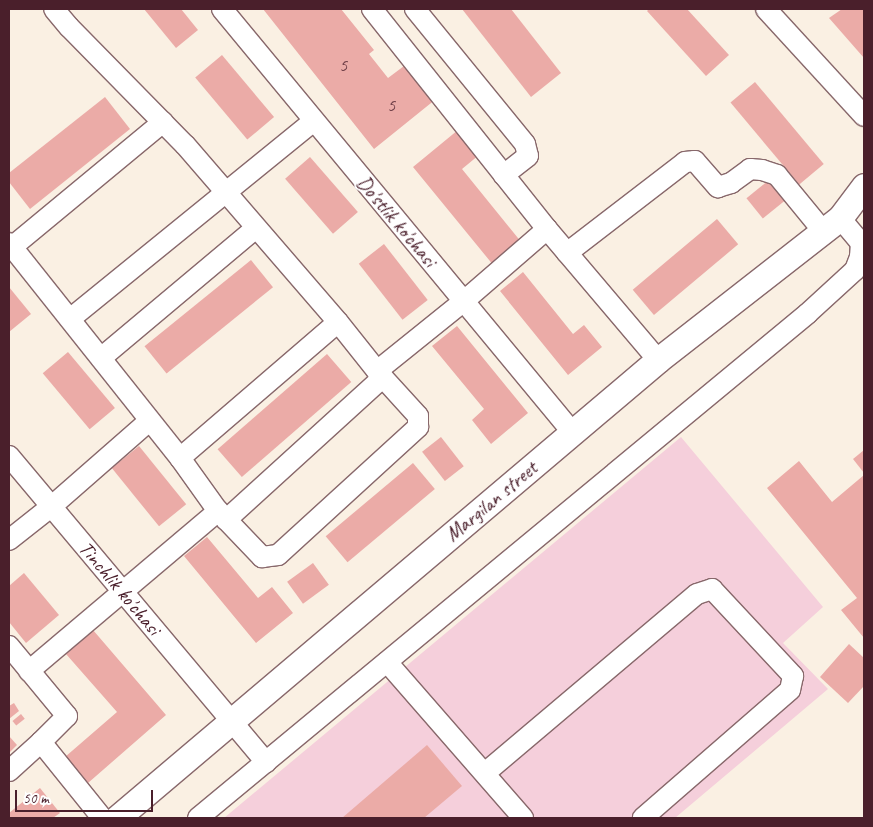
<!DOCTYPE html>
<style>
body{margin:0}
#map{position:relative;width:873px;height:827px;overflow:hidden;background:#faf0e3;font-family:Caveat,sans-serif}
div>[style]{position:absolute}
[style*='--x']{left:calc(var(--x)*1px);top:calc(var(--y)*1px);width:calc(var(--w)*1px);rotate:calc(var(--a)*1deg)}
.built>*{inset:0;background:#f5cfdb}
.building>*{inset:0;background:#ebaba7;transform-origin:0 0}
.roads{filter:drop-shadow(1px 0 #88686b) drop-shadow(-1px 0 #88686b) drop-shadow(0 1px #88686b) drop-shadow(0 -1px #88686b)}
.minor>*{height:20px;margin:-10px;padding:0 10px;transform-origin:10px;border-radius:10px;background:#fff}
.major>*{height:25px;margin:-12.5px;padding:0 12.5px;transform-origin:12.5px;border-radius:12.5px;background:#fff}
span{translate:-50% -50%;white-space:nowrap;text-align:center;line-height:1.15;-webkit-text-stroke:4px #fff;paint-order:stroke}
.number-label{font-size:19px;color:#72424a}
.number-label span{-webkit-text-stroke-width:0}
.street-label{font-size:21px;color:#4a1f2b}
.frame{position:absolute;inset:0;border:10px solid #4a1f2b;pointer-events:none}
.scale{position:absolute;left:15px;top:790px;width:138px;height:22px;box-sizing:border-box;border:2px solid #4a1f2b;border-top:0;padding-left:6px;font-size:15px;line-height:18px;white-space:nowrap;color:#4a1f2b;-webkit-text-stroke:4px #fff;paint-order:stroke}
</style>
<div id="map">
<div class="built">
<i style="clip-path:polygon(681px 437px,823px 607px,783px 643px,828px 689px,675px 818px,224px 818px)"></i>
</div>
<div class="building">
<i style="clip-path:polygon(144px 9px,181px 9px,198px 30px,176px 48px)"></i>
<i style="clip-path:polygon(263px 9px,341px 9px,374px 50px,369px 54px,388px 78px,408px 63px,436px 99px,374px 149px)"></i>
<i style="clip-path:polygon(462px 9px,511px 9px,561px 73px,531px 97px)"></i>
<i style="clip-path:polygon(649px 9px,687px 9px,729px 55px,706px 76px,647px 11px)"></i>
<i style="clip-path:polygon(842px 9px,864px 9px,864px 58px,829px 18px)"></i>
<i style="left:222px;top:55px;width:81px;height:35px;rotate:50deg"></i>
<i style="left:755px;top:82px;width:107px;height:32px;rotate:50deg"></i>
<i style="clip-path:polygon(105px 97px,130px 129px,30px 209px,9px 182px,9px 173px)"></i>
<i style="clip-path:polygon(458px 130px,479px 155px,462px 169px,522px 243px,494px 266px,413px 167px)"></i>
<i style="left:310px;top:157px;width:73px;height:33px;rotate:49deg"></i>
<i style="left:769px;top:180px;width:26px;height:29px;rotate:51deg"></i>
<i style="left:717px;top:219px;width:33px;height:110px;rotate:50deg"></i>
<i style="left:384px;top:244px;width:71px;height:32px;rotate:52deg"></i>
<i style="left:251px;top:260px;width:35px;height:137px;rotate:51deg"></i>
<i style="clip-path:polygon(523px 272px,573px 334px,584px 325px,602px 347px,568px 375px,500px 291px)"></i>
<i style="clip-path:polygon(9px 287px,31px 314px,9px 332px)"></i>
<i style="clip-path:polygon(457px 326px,528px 413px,491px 444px,472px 420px,484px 409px,432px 346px)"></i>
<i style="left:68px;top:352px;width:73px;height:33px;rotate:50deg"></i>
<i style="left:327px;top:354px;width:37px;height:145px;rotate:49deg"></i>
<i style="left:441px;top:437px;width:37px;height:24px;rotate:52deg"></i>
<i style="left:139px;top:446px;width:75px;height:35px;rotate:51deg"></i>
<i style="clip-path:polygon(864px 450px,864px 473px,853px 459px)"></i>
<i style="clip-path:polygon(799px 461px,832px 502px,864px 475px,864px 638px,841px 610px,857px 598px,767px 488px)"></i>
<i style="left:413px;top:463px;width:34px;height:114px;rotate:50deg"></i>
<i style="clip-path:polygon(207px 537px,258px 598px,272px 587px,293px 613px,256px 643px,184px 556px)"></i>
<i style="left:313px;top:563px;width:27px;height:32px;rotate:54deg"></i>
<i style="clip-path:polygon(24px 573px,59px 615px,26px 643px,9px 622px,9px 586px)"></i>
<i style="clip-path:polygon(93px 630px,166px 715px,88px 783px,65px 757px,117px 712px,66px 654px)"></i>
<i style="clip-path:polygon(849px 644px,864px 658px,864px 686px,848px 703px,820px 677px)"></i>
<i style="clip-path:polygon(14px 703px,19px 711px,9px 719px,9px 706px)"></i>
<i style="left:21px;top:714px;width:6px;height:11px;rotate:51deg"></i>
<i style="clip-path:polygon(9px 736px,17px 745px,9px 753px)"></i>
<i style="clip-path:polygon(427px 745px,462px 786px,424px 818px,342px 818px)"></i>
<i style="clip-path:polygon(40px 788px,60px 813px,53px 818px,9px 818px,9px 813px)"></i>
</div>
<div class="roads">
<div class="minor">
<i style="--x:222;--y:9;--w:549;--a:50.39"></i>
<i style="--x:372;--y:9;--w:281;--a:51.5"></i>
<i style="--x:415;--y:9;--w:174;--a:50.8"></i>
<i style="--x:525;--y:144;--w:12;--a:76"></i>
<i style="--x:528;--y:156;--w:31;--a:142"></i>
<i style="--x:766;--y:9;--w:145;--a:47.5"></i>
<i style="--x:9;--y:243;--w:275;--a:51.5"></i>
<i style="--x:180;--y:458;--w:65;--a:54.4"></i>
<i style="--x:218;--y:511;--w:64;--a:46.3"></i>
<i style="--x:262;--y:557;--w:16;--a:-7"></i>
<i style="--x:278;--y:555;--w:190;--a:-42.4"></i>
<i style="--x:418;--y:427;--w:11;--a:-90"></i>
<i style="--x:418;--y:416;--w:61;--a:-132.3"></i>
<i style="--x:377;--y:371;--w:63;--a:-128.5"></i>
<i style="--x:338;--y:322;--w:234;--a:-130.8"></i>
<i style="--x:185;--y:145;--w:165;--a:-134.5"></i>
<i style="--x:69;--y:27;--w:23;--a:-130"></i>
<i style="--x:12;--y:247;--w:196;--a:-39.6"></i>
<i style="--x:567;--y:253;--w:149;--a:-37.6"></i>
<i style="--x:685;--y:162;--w:10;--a:-6"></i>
<i style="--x:695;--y:161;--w:35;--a:49"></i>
<i style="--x:718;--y:187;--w:14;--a:-17"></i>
<i style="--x:731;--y:183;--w:24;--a:-36"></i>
<i style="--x:750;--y:169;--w:12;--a:5"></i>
<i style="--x:762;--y:170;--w:16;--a:18"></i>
<i style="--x:777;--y:175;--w:72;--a:50.6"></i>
<i style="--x:70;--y:319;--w:314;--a:-39.1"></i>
<i style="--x:101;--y:358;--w:202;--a:-40"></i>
<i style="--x:377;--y:371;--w:112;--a:-38.8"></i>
<i style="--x:464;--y:301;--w:110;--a:-40.9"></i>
<i style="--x:547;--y:229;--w:172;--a:49.7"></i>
<i style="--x:9;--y:456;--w:400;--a:50"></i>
<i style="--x:180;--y:458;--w:208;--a:-40.7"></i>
<i style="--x:226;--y:520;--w:212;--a:-42.3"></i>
<i style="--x:9;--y:540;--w:55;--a:-38.3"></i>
<i style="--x:52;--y:506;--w:129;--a:-41.2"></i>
<i style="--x:9;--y:646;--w:91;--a:50.4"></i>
<i style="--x:67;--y:716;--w:37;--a:135"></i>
<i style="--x:387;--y:662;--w:207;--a:48.9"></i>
<i style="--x:29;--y:671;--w:248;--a:-40.2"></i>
<i style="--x:9;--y:771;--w:43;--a:-42.2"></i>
<i style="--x:41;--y:742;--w:97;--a:51.2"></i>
<i style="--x:485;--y:773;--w:277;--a:-40.2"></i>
<i style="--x:697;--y:594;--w:16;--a:-18"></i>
<i style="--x:712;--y:589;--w:119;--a:47"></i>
<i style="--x:793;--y:676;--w:14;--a:102"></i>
<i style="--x:790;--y:690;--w:195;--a:139"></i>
<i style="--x:198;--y:818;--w:791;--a:-39.61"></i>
<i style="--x:807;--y:314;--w:65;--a:-42.5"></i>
<i style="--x:855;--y:270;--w:14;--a:-69"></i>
<i style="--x:860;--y:257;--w:14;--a:-86"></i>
<i style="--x:861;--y:243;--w:33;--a:-130"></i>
</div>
<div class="major">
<i style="--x:117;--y:818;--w:709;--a:-40.25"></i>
<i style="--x:658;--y:360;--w:231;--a:-38"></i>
<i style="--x:840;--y:218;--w:40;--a:-53"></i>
</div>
</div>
<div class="number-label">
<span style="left:343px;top:66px">5</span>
<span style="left:391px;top:106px">5</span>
</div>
<div class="street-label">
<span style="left:397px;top:221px;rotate:50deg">Do'stlik ko'chasi</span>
<span style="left:491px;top:501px;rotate:-40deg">Margilan street</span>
<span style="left:120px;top:588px;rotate:50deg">Tinchlik ko'chasi</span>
</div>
<div class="frame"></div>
<div class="scale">50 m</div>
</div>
